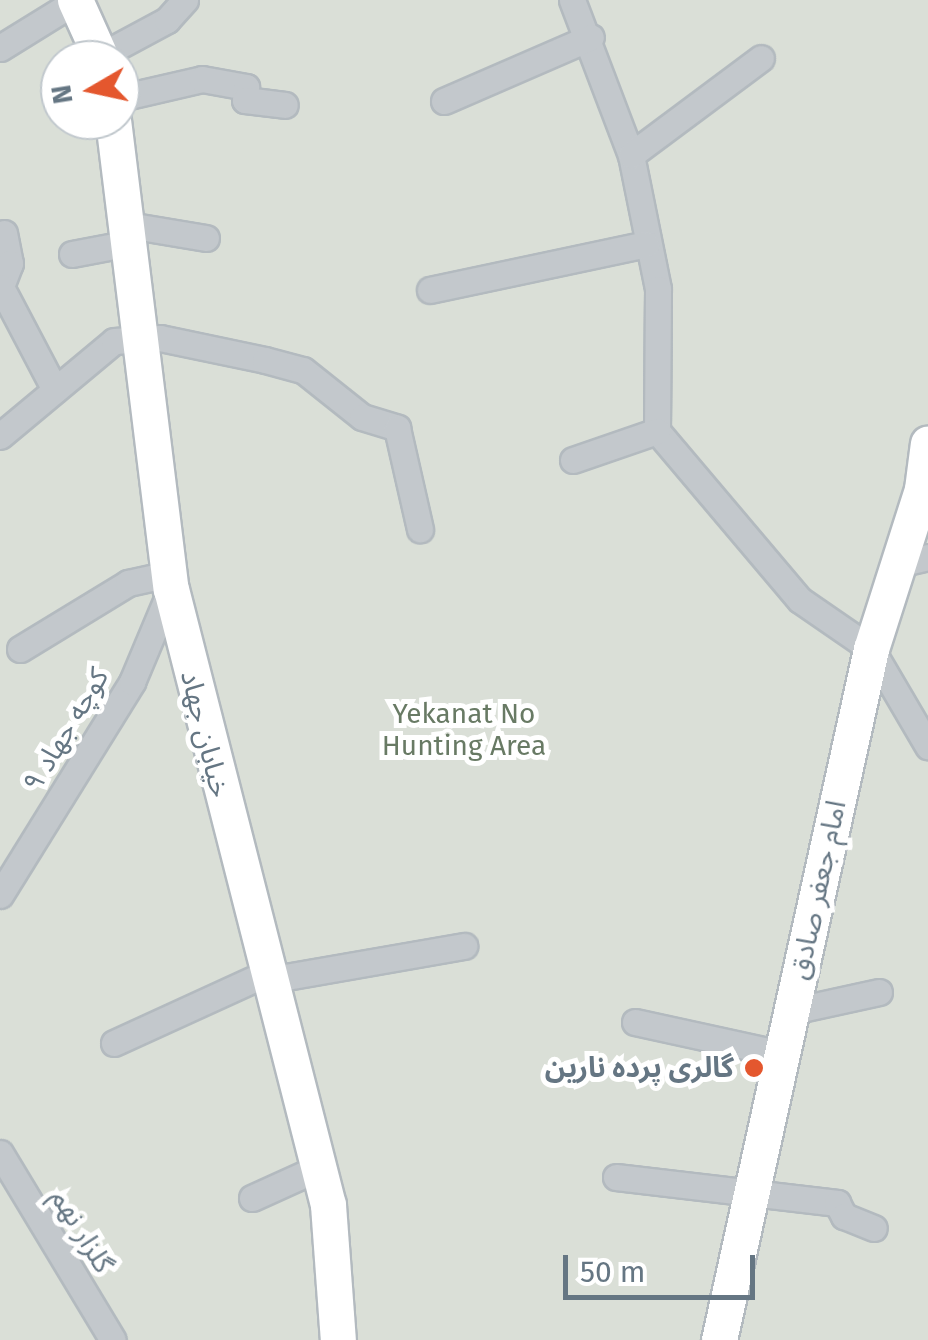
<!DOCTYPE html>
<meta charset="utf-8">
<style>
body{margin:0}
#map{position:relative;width:928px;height:1340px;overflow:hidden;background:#fafaf8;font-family:"Fira Sans","Noto Sans Arabic",sans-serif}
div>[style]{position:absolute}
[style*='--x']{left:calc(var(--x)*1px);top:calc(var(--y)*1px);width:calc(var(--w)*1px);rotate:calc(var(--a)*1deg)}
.green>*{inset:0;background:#dadfd7}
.roads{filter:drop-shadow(2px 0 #b3babf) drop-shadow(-2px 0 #b3babf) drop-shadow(0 2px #b3babf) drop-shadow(0 -2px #b3babf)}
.minor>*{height:25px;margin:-12.5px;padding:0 12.5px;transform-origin:12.5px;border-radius:12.5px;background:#c3c8cc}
.secondary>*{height:35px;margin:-17.5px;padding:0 17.5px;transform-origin:17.5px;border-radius:17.5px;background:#fff}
.dots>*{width:28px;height:28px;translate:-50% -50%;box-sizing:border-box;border:5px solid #fff;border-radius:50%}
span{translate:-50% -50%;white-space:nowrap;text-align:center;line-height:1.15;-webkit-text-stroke:10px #fff;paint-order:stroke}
.park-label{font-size:28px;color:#687a64}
.street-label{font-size:28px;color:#657683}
.poi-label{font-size:28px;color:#657683;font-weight:700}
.right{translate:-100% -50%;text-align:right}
.north{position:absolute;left:40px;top:40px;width:100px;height:100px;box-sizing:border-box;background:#fff;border:2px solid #c1c8cd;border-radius:50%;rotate:261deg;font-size:28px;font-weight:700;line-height:40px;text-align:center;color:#657683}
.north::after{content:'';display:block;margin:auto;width:35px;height:45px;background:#e4572e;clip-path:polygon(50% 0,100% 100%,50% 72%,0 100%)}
.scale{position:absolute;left:563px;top:1255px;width:192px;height:45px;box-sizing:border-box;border:5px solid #657683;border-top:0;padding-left:12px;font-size:30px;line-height:35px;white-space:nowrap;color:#657683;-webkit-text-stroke:8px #fff;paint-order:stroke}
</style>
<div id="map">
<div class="green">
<i style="clip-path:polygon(evenodd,0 0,928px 0,928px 1340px,0 1340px,0 0,60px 60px,120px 60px,120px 120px,60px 120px,60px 60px)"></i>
</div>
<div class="roads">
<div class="minor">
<i style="--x:572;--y:0;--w:166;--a:69.2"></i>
<i style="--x:631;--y:155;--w:137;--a:78.6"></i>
<i style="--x:658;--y:289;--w:142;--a:90.4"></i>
<i style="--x:657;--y:431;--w:221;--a:49.8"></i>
<i style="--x:800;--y:600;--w:86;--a:34.6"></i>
<i style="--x:871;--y:649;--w:113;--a:59.6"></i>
<i style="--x:0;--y:48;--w:89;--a:-31.7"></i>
<i style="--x:102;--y:55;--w:74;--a:-28.3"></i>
<i style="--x:167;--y:20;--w:27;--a:-48"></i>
<i style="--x:120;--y:98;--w:84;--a:-13"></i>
<i style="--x:202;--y:79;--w:45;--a:10.3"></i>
<i style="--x:246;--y:87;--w:13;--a:94"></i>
<i style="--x:245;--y:100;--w:40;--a:7.1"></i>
<i style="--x:444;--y:101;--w:160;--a:-23.5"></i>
<i style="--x:631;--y:155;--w:162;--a:-36.7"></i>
<i style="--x:128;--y:225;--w:79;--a:9.5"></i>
<i style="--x:4;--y:233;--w:31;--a:79"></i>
<i style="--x:10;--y:263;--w:26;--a:111"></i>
<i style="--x:1;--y:287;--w:116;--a:62.3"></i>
<i style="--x:72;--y:254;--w:59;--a:-10.7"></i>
<i style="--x:430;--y:290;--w:221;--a:-12"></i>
<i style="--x:0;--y:436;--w:148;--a:-39.8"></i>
<i style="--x:114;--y:341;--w:46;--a:-3.7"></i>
<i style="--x:160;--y:338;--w:107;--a:11.8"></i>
<i style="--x:265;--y:360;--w:39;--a:15"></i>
<i style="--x:303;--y:370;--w:75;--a:38.5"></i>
<i style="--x:362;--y:417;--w:37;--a:17"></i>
<i style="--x:397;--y:428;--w:104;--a:77.2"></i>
<i style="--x:573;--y:460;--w:89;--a:-19"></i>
<i style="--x:898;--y:564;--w:31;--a:-13"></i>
<i style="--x:20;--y:649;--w:127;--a:-31.4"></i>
<i style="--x:128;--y:583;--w:42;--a:-12.4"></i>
<i style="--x:0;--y:895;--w:251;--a:-58.2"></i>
<i style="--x:132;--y:682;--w:101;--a:-67.2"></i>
<i style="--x:792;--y:1011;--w:89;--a:-12.3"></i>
<i style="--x:635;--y:1022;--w:150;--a:12.3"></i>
<i style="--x:114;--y:1043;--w:168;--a:-24.6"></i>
<i style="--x:267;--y:973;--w:19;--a:12"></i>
<i style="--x:286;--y:977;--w:181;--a:-9.9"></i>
<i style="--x:0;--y:1153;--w:218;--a:58.9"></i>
<i style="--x:616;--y:1177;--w:223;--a:6.7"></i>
<i style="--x:837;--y:1203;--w:15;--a:62"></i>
<i style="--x:844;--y:1216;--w:32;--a:22"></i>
<i style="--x:252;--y:1198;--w:72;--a:-24.4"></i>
</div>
<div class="secondary">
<i style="--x:75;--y:0;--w:66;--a:65.8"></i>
<i style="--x:113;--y:120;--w:473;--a:83"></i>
<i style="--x:171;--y:589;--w:636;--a:75.7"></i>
<i style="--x:328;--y:1205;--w:135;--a:85.8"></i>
<i style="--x:719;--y:1340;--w:708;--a:-77.59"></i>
<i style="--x:871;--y:649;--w:168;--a:-72.3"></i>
<i style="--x:922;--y:489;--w:46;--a:-82.6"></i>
</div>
</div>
<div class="dots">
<i style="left:754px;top:1068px;background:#e4572e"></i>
</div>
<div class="park-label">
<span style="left:464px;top:730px">Yekanat No<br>Hunting Area</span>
</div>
<div class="street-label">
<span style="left:66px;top:730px;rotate:-59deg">کوچه جهاد ۹</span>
<span style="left:205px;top:734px;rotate:76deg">خیابان جهاد</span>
<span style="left:818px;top:890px;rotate:-78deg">امام جعفر صادق</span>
<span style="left:82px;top:1231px;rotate:59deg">گلزار نهم</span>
</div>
<div class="poi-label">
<span class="right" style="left:734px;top:1068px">گالری پرده نارین</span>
</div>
<div class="north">N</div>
<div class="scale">50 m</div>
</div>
